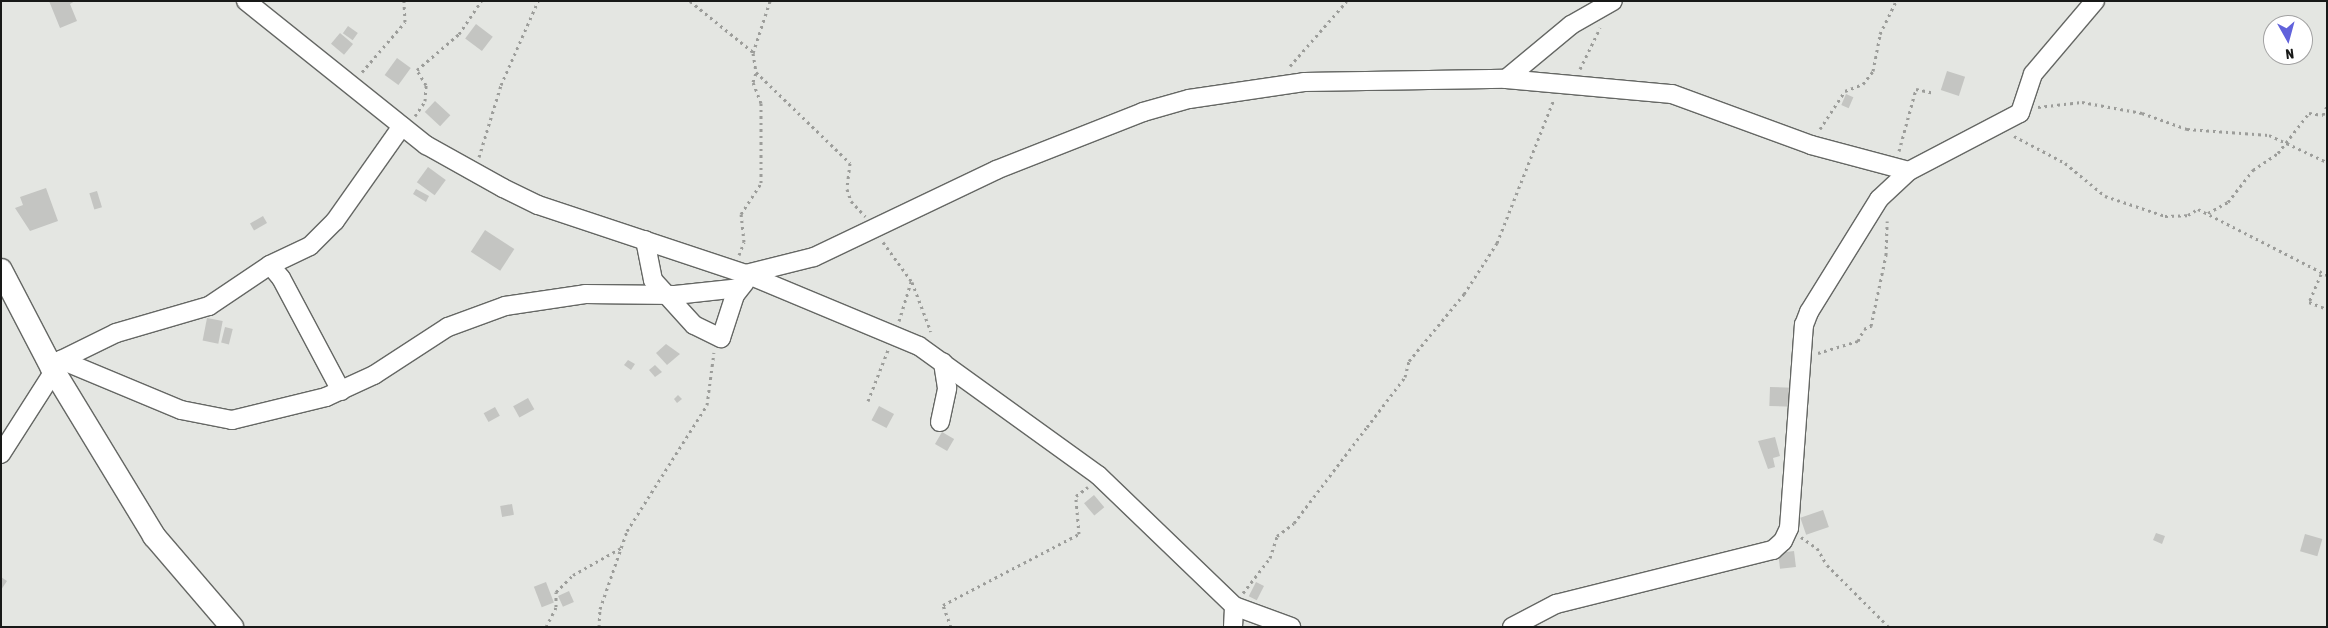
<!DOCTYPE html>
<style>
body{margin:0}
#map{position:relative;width:2328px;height:628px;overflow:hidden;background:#e4e6e2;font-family:"Asap Condensed",sans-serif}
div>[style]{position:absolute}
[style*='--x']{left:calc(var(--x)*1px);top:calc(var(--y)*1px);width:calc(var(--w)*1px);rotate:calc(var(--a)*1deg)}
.building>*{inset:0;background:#c4c5c2;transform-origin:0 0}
.path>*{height:3px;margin-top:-1.5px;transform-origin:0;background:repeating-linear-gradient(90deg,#9c9d9a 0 2.5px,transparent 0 6.5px)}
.roads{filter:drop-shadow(1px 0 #656764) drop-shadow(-1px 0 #656764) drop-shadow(0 1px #656764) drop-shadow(0 -1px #656764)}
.minor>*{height:18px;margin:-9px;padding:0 9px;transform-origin:9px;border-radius:9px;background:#fff}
.tertiary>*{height:22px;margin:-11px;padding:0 11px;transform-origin:11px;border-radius:11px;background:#fff}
span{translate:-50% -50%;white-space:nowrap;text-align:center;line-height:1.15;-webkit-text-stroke:4.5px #fff;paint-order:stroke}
.frame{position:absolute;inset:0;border:2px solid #181918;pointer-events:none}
.north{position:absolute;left:2263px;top:15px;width:50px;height:50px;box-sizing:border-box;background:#fff;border:1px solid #a3a3a3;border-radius:50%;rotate:173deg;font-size:14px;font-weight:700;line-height:20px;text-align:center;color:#181918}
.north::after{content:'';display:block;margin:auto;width:18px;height:22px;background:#6162db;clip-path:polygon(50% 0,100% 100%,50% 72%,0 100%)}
</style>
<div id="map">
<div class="building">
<i style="clip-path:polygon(49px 1px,75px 1px,70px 4px,77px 21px,60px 28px)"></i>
<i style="left:476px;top:24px;width:21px;height:18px;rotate:37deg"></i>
<i style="left:348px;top:26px;width:12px;height:9px;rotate:35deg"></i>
<i style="left:340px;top:33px;width:17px;height:14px;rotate:40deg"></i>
<i style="left:397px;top:58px;width:17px;height:21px;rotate:36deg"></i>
<i style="left:1947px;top:71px;width:19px;height:20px;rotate:18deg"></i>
<i style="left:1846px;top:94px;width:8px;height:12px;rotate:23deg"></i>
<i style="left:435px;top:101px;width:21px;height:15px;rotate:43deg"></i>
<i style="left:428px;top:167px;width:22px;height:19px;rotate:36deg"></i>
<i style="clip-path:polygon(46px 188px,58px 221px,30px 231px,15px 208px,23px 205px,20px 197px)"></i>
<i style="clip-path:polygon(416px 189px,429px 196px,426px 202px,413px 194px)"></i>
<i style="left:97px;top:191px;width:17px;height:8px;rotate:73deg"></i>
<i style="left:263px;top:216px;width:8px;height:15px;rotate:60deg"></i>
<i style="left:485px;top:230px;width:35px;height:26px;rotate:33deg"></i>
<i style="left:207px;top:318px;width:16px;height:23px;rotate:11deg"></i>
<i style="left:225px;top:327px;width:8px;height:16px;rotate:14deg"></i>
<i style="clip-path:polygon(666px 344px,680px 354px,667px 365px,656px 353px)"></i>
<i style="clip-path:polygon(628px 360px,635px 364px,631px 370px,624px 365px)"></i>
<i style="clip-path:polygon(655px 365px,662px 372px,655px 377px,649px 370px)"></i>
<i style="left:1770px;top:387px;width:23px;height:19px;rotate:2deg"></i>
<i style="clip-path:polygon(678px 395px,682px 399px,677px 403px,674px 399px)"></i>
<i style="left:528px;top:398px;width:13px;height:17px;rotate:61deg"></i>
<i style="left:879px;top:406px;width:17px;height:16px;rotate:28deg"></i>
<i style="left:495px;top:407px;width:10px;height:13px;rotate:61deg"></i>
<i style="left:942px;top:432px;width:14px;height:14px;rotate:30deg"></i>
<i style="clip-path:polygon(1775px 437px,1780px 456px,1773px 458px,1775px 467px,1768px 469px,1758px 441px)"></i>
<i style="left:1094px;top:495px;width:16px;height:13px;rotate:50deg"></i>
<i style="left:512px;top:504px;width:11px;height:12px;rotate:80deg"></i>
<i style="left:1823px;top:510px;width:18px;height:24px;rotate:71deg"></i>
<i style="clip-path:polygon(2156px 533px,2165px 536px,2162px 544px,2153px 540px)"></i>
<i style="left:2305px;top:534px;width:18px;height:18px;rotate:16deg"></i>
<i style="left:1794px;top:551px;width:16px;height:16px;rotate:83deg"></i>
<i style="clip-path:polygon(1px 577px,7px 581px,1px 590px)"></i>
<i style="left:546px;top:582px;width:22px;height:13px;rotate:69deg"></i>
<i style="left:1256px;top:582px;width:9px;height:16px;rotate:27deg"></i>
<i style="left:569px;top:591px;width:12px;height:12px;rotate:66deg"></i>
</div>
<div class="path">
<i style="--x:690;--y:1;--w:81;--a:39"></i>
<i style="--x:770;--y:1;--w:55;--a:108.1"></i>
<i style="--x:753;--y:53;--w:19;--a:81"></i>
<i style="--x:756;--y:72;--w:131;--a:44.1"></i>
<i style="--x:850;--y:163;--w:26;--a:97"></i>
<i style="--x:847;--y:189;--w:13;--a:72"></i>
<i style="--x:851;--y:201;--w:21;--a:47"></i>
<i style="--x:1290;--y:66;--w:86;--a:-48.8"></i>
<i style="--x:1580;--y:69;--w:46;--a:-64"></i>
<i style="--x:362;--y:72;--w:66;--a:-49.3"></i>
<i style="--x:405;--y:22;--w:21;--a:-93"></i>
<i style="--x:2038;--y:107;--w:44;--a:-6.5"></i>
<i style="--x:2082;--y:102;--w:61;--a:10.4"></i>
<i style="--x:2142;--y:113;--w:48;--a:19.6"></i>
<i style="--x:2187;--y:129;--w:82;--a:4.2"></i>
<i style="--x:2269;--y:135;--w:64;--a:25"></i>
<i style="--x:415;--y:116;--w:18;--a:-56"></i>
<i style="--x:425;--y:101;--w:16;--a:-86"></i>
<i style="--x:426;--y:85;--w:17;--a:-121"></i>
<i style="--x:417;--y:70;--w:55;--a:-40.6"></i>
<i style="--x:459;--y:34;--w:40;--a:-56"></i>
<i style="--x:1820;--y:129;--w:45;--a:-56.7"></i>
<i style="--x:1845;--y:91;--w:19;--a:-21"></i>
<i style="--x:1863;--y:84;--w:16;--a:-52"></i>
<i style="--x:1873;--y:71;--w:38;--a:-79"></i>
<i style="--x:1880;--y:34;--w:37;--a:-64"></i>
<i style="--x:2014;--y:136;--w:58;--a:27.9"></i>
<i style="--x:2065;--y:163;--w:52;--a:39.5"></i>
<i style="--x:2105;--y:196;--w:63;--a:18.4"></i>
<i style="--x:2165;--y:216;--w:23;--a:-2"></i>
<i style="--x:2188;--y:215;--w:12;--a:-31"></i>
<i style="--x:2198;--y:209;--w:145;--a:27.1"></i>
<i style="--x:1899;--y:151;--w:64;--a:-74.7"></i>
<i style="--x:1916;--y:89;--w:19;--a:12"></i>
<i style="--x:479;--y:157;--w:75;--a:-73"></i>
<i style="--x:501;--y:85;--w:92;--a:-66.2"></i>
<i style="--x:2208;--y:213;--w:23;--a:-29"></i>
<i style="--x:2228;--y:202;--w:41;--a:-52"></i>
<i style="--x:2253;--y:170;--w:30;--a:-34"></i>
<i style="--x:2278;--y:153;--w:51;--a:-52.2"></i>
<i style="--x:2309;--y:113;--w:14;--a:8"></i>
<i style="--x:2323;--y:115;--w:10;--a:-66"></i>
<i style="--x:883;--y:242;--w:49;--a:54.1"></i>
<i style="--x:912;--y:282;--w:53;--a:69.2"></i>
<i style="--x:739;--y:255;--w:14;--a:-69"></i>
<i style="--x:744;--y:242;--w:28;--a:-96"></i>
<i style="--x:741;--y:214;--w:37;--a:-57"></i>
<i style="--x:761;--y:183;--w:80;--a:-90"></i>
<i style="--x:761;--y:103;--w:22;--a:-111"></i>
<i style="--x:753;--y:82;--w:9;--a:-72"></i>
<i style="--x:2321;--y:274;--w:30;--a:113"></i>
<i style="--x:2309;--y:302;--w:19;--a:21"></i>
<i style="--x:899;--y:321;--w:41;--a:-72.9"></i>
<i style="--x:1818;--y:353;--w:42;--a:-16.7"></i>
<i style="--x:1858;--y:341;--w:13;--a:-63"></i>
<i style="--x:1864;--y:329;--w:8;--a:-23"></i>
<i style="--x:1871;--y:326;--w:73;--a:-78.1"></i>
<i style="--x:1886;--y:255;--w:34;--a:-88"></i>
<i style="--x:868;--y:401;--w:55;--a:-68.6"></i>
<i style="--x:1801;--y:537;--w:19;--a:35"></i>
<i style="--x:1817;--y:548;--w:20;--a:60"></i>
<i style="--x:1827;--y:565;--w:88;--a:45"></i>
<i style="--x:1243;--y:593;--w:44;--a:-52.4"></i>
<i style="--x:1270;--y:558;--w:23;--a:-72"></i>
<i style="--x:1277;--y:536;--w:21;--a:-37"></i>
<i style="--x:1294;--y:523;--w:121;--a:-52.8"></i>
<i style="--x:1367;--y:427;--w:63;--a:-52.8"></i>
<i style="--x:1405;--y:377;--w:16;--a:-76"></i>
<i style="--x:1409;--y:361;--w:87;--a:-50.6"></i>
<i style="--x:1464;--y:294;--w:61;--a:-57.1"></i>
<i style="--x:1497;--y:243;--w:155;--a:-68.4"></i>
<i style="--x:546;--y:627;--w:22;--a:-63"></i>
<i style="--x:556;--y:607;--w:15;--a:-90"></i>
<i style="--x:556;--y:592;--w:24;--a:-45"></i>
<i style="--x:573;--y:575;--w:55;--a:-29.4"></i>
<i style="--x:599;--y:627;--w:18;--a:-87"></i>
<i style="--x:600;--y:609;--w:83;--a:-70.9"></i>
<i style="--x:627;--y:531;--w:149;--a:-57.6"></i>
<i style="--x:707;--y:405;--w:53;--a:-82.5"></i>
<i style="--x:951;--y:627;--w:23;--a:-110"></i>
<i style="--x:943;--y:605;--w:153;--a:-27.6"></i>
<i style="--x:1079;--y:534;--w:38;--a:-95"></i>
<i style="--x:1076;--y:496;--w:15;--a:-37"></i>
</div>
<div class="roads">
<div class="minor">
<i style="--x:246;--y:1;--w:231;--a:38.7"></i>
<i style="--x:426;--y:145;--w:88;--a:29.2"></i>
<i style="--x:503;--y:188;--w:39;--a:26"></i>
<i style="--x:538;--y:205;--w:219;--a:18.4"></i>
<i style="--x:746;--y:274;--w:70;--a:-14"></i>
<i style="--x:814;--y:257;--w:202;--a:-25.5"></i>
<i style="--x:996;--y:170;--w:158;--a:-21.5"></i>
<i style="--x:1143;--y:112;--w:48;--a:-15.8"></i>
<i style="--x:1189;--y:99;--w:116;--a:-8.4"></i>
<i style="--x:1304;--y:82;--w:202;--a:-0.9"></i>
<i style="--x:1506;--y:79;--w:167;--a:5.2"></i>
<i style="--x:1672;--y:94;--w:148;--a:20.1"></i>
<i style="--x:1811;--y:145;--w:101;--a:14.9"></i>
<i style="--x:1506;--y:79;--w:85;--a:-39.7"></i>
<i style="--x:1571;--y:25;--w:48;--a:-29.7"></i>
<i style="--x:645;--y:240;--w:41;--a:78.7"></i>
<i style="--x:653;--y:280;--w:61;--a:47.7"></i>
<i style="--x:694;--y:325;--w:30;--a:26"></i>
<i style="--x:721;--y:338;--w:45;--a:-72"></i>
<i style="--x:735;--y:295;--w:16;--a:-52"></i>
<i style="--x:270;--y:265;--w:17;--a:50"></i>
<i style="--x:281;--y:278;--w:128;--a:62"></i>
<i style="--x:746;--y:274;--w:187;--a:22.6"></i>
<i style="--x:919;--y:346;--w:221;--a:35.8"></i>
<i style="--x:1098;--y:475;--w:189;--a:43.9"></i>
<i style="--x:1234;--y:606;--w:61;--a:20.2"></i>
<i style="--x:61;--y:360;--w:61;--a:-26.1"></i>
<i style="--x:116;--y:333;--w:97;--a:-16.2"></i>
<i style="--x:209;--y:306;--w:73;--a:-33.9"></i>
<i style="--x:270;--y:265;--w:44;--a:-25.4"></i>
<i style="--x:310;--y:246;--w:35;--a:-45"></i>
<i style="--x:335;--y:221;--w:116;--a:-54.8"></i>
<i style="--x:940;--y:422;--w:35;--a:-78"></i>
<i style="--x:947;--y:388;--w:26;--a:-99"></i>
<i style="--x:1;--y:454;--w:112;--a:-57.4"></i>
<i style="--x:61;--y:360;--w:130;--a:22.6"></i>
<i style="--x:181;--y:410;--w:52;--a:11.1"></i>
<i style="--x:232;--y:420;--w:97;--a:-13.7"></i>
<i style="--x:326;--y:397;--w:53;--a:-24.6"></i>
<i style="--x:374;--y:375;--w:88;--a:-33"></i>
<i style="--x:448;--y:327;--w:61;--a:-20.2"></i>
<i style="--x:505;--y:306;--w:81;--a:-8.5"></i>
<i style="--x:585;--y:294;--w:90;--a:0.6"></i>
<i style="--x:675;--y:295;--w:64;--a:-6.2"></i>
<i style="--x:1233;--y:627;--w:21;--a:-87"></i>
<i style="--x:1512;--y:627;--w:50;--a:-27.6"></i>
<i style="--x:1556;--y:604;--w:224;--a:-14"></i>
<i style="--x:1773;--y:550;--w:13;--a:-42"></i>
<i style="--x:1783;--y:541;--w:14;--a:-65"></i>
<i style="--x:1789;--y:528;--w:204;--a:-85.8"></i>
<i style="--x:1804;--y:325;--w:14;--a:-69"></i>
<i style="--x:1809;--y:312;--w:133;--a:-58.2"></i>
<i style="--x:1879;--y:199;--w:41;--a:-43"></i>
<i style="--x:1909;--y:171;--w:125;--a:-27.6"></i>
<i style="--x:2020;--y:113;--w:41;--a:-71.6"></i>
<i style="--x:2033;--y:74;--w:96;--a:-49.7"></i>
</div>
<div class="tertiary">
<i style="--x:1;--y:270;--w:110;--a:62.5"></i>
<i style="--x:52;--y:368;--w:197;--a:58.7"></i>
<i style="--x:154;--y:536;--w:120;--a:49.4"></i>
</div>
</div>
<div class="frame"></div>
<div class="north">N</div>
</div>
